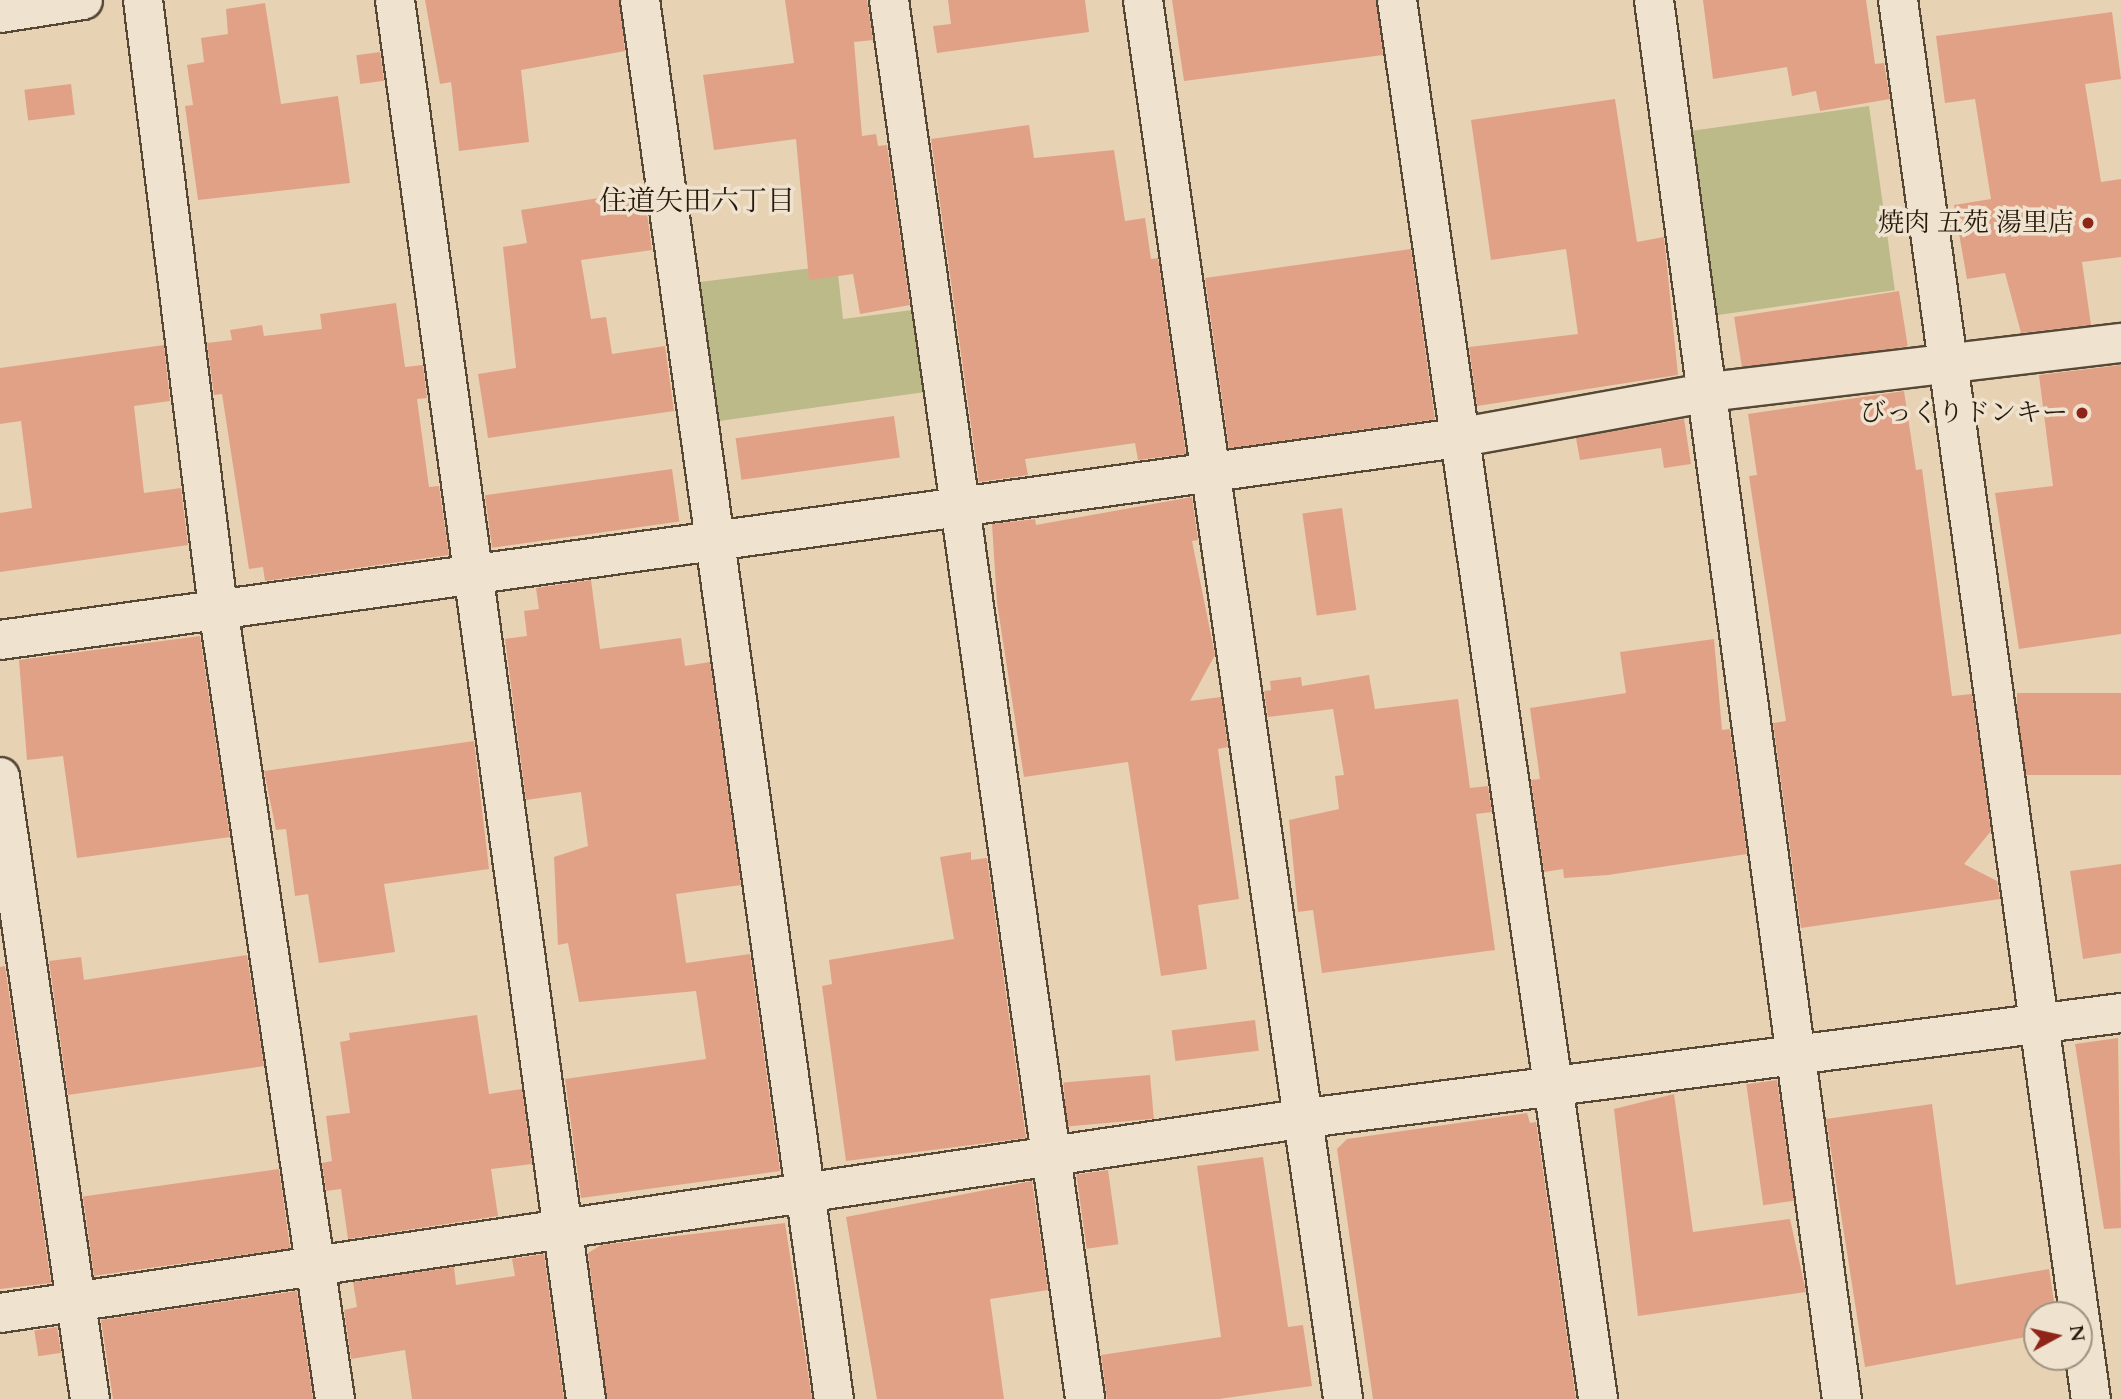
<!DOCTYPE html>
<meta charset="utf-8">
<style>
body{margin:0}
#map{position:relative;width:2121px;height:1399px;overflow:hidden;background:#e7d2b4;font-family:Cardo,"Noto Serif JP",serif}
div>[style]{position:absolute}
[style*='--x']{left:calc(var(--x)*1px);top:calc(var(--y)*1px);width:calc(var(--w)*1px);rotate:calc(var(--a)*1deg)}
.green>*{inset:0;background:#bcba89;transform-origin:0 0}
.building>*{inset:0;background:#e1a187;transform-origin:0 0}
.roads{filter:drop-shadow(2px 0 #574836) drop-shadow(-2px 0 #574836) drop-shadow(0 2px #574836) drop-shadow(0 -2px #574836)}
.street>*{height:38px;margin:-19px;padding:0 19px;transform-origin:19px;border-radius:19px;background:#efe2ce}
.secondary>*{height:38px;margin:-19px;padding:0 19px;transform-origin:19px;border-radius:19px;background:#efe2ce}
.dots>*{width:19px;height:19px;translate:-50% -50%;box-sizing:border-box;border:4px solid #efe2ce;border-radius:50%}
span{translate:-50% -50%;white-space:nowrap;text-align:center;line-height:1.15;-webkit-text-stroke:7px #efe2ce;paint-order:stroke}
.poi-label{font-size:26px;color:#271a0c}
.right{translate:-100% -50%;text-align:right}
.neighbourhood-label{font-size:28px;color:#271a0c}
.north{position:absolute;left:2023px;top:1301px;width:70px;height:70px;box-sizing:border-box;background:#efe2ce;border:2px solid #9f9280;border-radius:50%;rotate:82deg;font-size:19px;font-weight:700;line-height:28px;text-align:center;color:#271a0c}
.north::after{content:'';display:block;margin:auto;width:24px;height:32px;background:#8f2418;clip-path:polygon(50% 0,100% 100%,50% 72%,0 100%)}
</style>
<div id="map">
<div class="green">
<i style="left:1869px;top:106px;width:186px;height:184px;rotate:82deg"></i>
<i style="clip-path:polygon(837px 265px,843px 319px,920px 309px,932px 391px,719px 421px,700px 282px)"></i>
</div>
<div class="building">
<i style="clip-path:polygon(425px 0,619px 0,625px 51px,521px 70px,529px 142px,459px 151px,451px 82px,440px 84px)"></i>
<i style="clip-path:polygon(785px 0,867px 0,873px 40px,854px 42px,862px 136px,876px 134px,878px 146px,887px 145px,910px 305px,860px 314px,853px 274px,809px 280px,796px 139px,714px 150px,703px 75px,794px 63px)"></i>
<i style="clip-path:polygon(948px 0,1085px 0,1089px 32px,937px 53px,933px 26px,951px 24px)"></i>
<i style="clip-path:polygon(1172px 0,1376px 0,1383px 55px,1184px 81px)"></i>
<i style="clip-path:polygon(1703px 0,1866px 0,1875px 64px,1884px 63px,1890px 99px,1820px 111px,1816px 91px,1792px 96px,1787px 67px,1713px 79px)"></i>
<i style="clip-path:polygon(265px 3px,281px 104px,338px 96px,350px 183px,198px 200px,185px 106px,193px 105px,187px 65px,204px 62px,201px 38px,228px 34px,226px 9px)"></i>
<i style="clip-path:polygon(2112px 12px,2121px 79px,2085px 84px,2101px 182px,2121px 179px,2121px 257px,2082px 262px,2091px 325px,2021px 333px,2005px 273px,1967px 279px,1954px 205px,1991px 199px,1975px 99px,1945px 103px,1936px 36px)"></i>
<i style="left:380px;top:52px;width:29px;height:24px;rotate:82deg"></i>
<i style="left:71px;top:84px;width:31px;height:47px;rotate:83deg"></i>
<i style="clip-path:polygon(1615px 99px,1637px 242px,1664px 237px,1678px 375px,1477px 406px,1469px 347px,1578px 334px,1566px 249px,1491px 260px,1471px 120px)"></i>
<i style="clip-path:polygon(1029px 125px,1034px 158px,1114px 150px,1125px 221px,1145px 218px,1151px 259px,1158px 258px,1186px 454px,1138px 460px,1135px 443px,1025px 459px,1028px 475px,979px 482px,931px 139px)"></i>
<i style="clip-path:polygon(644px 191px,652px 250px,581px 260px,591px 319px,606px 317px,612px 354px,665px 346px,674px 411px,488px 438px,478px 374px,516px 368px,503px 247px,527px 243px,521px 210px)"></i>
<i style="left:1411px;top:249px;width:172px;height:208px;rotate:82deg"></i>
<i style="left:1899px;top:291px;width:56px;height:167px;rotate:81deg"></i>
<i style="clip-path:polygon(396px 303px,405px 367px,423px 365px,427px 398px,417px 399px,429px 487px,439px 486px,449px 555px,265px 581px,263px 567px,249px 569px,222px 394px,214px 395px,207px 343px,232px 340px,230px 330px,262px 325px,264px 336px,322px 329px,320px 314px)"></i>
<i style="clip-path:polygon(164px 345px,170px 401px,134px 406px,144px 493px,181px 488px,188px 545px,0 572px,0 513px,32px 508px,21px 421px,0 424px,0 368px)"></i>
<i style="clip-path:polygon(2121px 365px,2121px 634px,2019px 649px,1995px 493px,2053px 486px,2039px 375px)"></i>
<i style="clip-path:polygon(1904px 391px,1916px 470px,1922px 469px,1952px 696px,1972px 694px,1991px 831px,1964px 864px,1997px 881px,2000px 899px,1801px 928px,1773px 723px,1786px 721px,1749px 476px,1757px 475px,1748px 414px)"></i>
<i style="left:894px;top:416px;width:42px;height:160px;rotate:82deg"></i>
<i style="clip-path:polygon(1684px 419px,1691px 464px,1664px 468px,1661px 448px,1580px 460px,1576px 438px)"></i>
<i style="left:672px;top:469px;width:53px;height:189px;rotate:82deg"></i>
<i style="clip-path:polygon(1192px 497px,1198px 540px,1192px 541px,1215px 655px,1190px 701px,1221px 697px,1228px 747px,1218px 749px,1239px 899px,1198px 905px,1207px 969px,1161px 976px,1128px 762px,1024px 777px,997px 603px,992px 524px,1035px 519px,1036px 525px)"></i>
<i style="left:1342px;top:508px;width:103px;height:40px;rotate:82deg"></i>
<i style="clip-path:polygon(591px 580px,600px 649px,681px 638px,685px 666px,710px 662px,741px 885px,676px 894px,686px 963px,750px 954px,780px 1171px,581px 1198px,565px 1079px,706px 1059px,696px 991px,579px 1002px,568px 943px,558px 945px,554px 857px,588px 846px,581px 792px,526px 800px,505px 639px,527px 636px,524px 611px,539px 609px,536px 588px)"></i>
<i style="clip-path:polygon(200px 636px,230px 837px,77px 858px,63px 756px,27px 760px,19px 660px)"></i>
<i style="clip-path:polygon(1714px 639px,1722px 730px,1730px 729px,1747px 854px,1608px 875px,1564px 878px,1563px 869px,1544px 872px,1531px 780px,1540px 779px,1530px 708px,1626px 693px,1620px 652px)"></i>
<i style="clip-path:polygon(1369px 675px,1375px 709px,1458px 699px,1470px 788px,1488px 786px,1492px 812px,1476px 814px,1495px 950px,1322px 973px,1313px 910px,1298px 912px,1289px 820px,1339px 809px,1335px 776px,1344px 775px,1333px 709px,1268px 717px,1264px 691px,1271px 690px,1270px 681px,1301px 677px,1302px 686px)"></i>
<i style="left:2121px;top:693px;width:82px;height:104px;rotate:90deg"></i>
<i style="clip-path:polygon(474px 741px,489px 869px,384px 884px,395px 952px,319px 963px,308px 894px,295px 896px,286px 829px,276px 830px,264px 771px)"></i>
<i style="clip-path:polygon(971px 852px,971px 860px,987px 858px,1026px 1138px,846px 1161px,822px 986px,832px 984px,829px 960px,954px 939px,940px 857px)"></i>
<i style="clip-path:polygon(2121px 864px,2121px 953px,2083px 959px,2070px 871px)"></i>
<i style="clip-path:polygon(247px 955px,264px 1066px,68px 1095px,49px 961px,81px 957px,84px 980px)"></i>
<i style="clip-path:polygon(5px 966px,51px 1283px,0 1289px,0 967px)"></i>
<i style="clip-path:polygon(477px 1015px,489px 1094px,522px 1089px,532px 1164px,491px 1169px,498px 1216px,348px 1239px,341px 1189px,326px 1191px,322px 1163px,332px 1161px,326px 1116px,350px 1113px,340px 1042px,350px 1040px,349px 1033px)"></i>
<i style="left:1255px;top:1020px;width:31px;height:84px;rotate:83deg"></i>
<i style="clip-path:polygon(2118px 1038px,2121px 1228px,2104px 1229px,2075px 1044px)"></i>
<i style="left:1150px;top:1075px;width:44px;height:87px;rotate:85deg"></i>
<i style="left:1777px;top:1080px;width:122px;height:31px;rotate:82deg"></i>
<i style="clip-path:polygon(1674px 1094px,1693px 1232px,1790px 1219px,1806px 1292px,1638px 1316px,1614px 1109px)"></i>
<i style="clip-path:polygon(1932px 1104px,1956px 1285px,2049px 1269px,2056px 1315px,2037px 1315px,2037px 1335px,1865px 1367px,1826px 1119px)"></i>
<i style="clip-path:polygon(1527px 1113px,1530px 1123px,1536px 1122px,1576px 1399px,1373px 1399px,1337px 1149px,1347px 1139px)"></i>
<i style="clip-path:polygon(1263px 1157px,1288px 1327px,1303px 1325px,1312px 1386px,1219px 1399px,1107px 1399px,1101px 1355px,1221px 1337px,1197px 1166px)"></i>
<i style="left:279px;top:1169px;width:80px;height:198px;rotate:82deg"></i>
<i style="left:1108px;top:1170px;width:75px;height:32px;rotate:82deg"></i>
<i style="clip-path:polygon(1032px 1181px,1048px 1290px,990px 1299px,1004px 1399px,877px 1399px,846px 1217px)"></i>
<i style="clip-path:polygon(785px 1223px,812px 1399px,607px 1399px,588px 1253px,601px 1245px)"></i>
<i style="clip-path:polygon(544px 1254px,564px 1399px,412px 1399px,405px 1350px,351px 1359px,344px 1310px,357px 1307px,353px 1282px,454px 1267px,456px 1285px,515px 1276px,512px 1259px)"></i>
<i style="clip-path:polygon(297px 1291px,313px 1399px,113px 1399px,101px 1320px)"></i>
<i style="left:57px;top:1327px;width:26px;height:23px;rotate:81deg"></i>
</div>
<div class="roads">
<div class="street">
<i style="--x:143;--y:0;--w:613;--a:82.97"></i>
<i style="--x:218;--y:608;--w:800;--a:81.59"></i>
<i style="--x:395;--y:0;--w:1412;--a:82.23"></i>
<i style="--x:640;--y:0;--w:1412;--a:82.11"></i>
<i style="--x:889;--y:0;--w:1413;--a:82.02"></i>
<i style="--x:1397;--y:0;--w:1413;--a:81.82"></i>
<i style="--x:1654;--y:0;--w:1412;--a:82.35"></i>
<i style="--x:1898;--y:0;--w:1412;--a:82.15"></i>
<i style="--x:0;--y:13;--w:84;--a:-8.9"></i>
<i style="--x:0;--y:640;--w:1471;--a:-7.89"></i>
<i style="--x:1457;--y:438;--w:256;--a:-10.3"></i>
<i style="--x:1709;--y:392;--w:415;--a:-6.8"></i>
<i style="--x:0;--y:777;--w:628;--a:81.77"></i>
<i style="--x:0;--y:1313;--w:1321;--a:-8.49"></i>
<i style="--x:1307;--y:1118;--w:821;--a:-7.35"></i>
</div>
<div class="secondary">
<i style="--x:1143;--y:0;--w:1413;--a:81.86"></i>
</div>
</div>
<div class="dots">
<i style="left:2088px;top:223px;background:#8f2418"></i>
<i style="left:2082px;top:413px;background:#8f2418"></i>
</div>
<div class="poi-label">
<span class="right" style="left:2074px;top:223px">焼肉 五苑 湯里店</span>
<span class="right" style="left:2068px;top:413px">びっくりドンキー</span>
</div>
<div class="neighbourhood-label">
<span style="left:697px;top:201px">住道矢田六丁目</span>
</div>
<div class="north">N</div>
</div>
